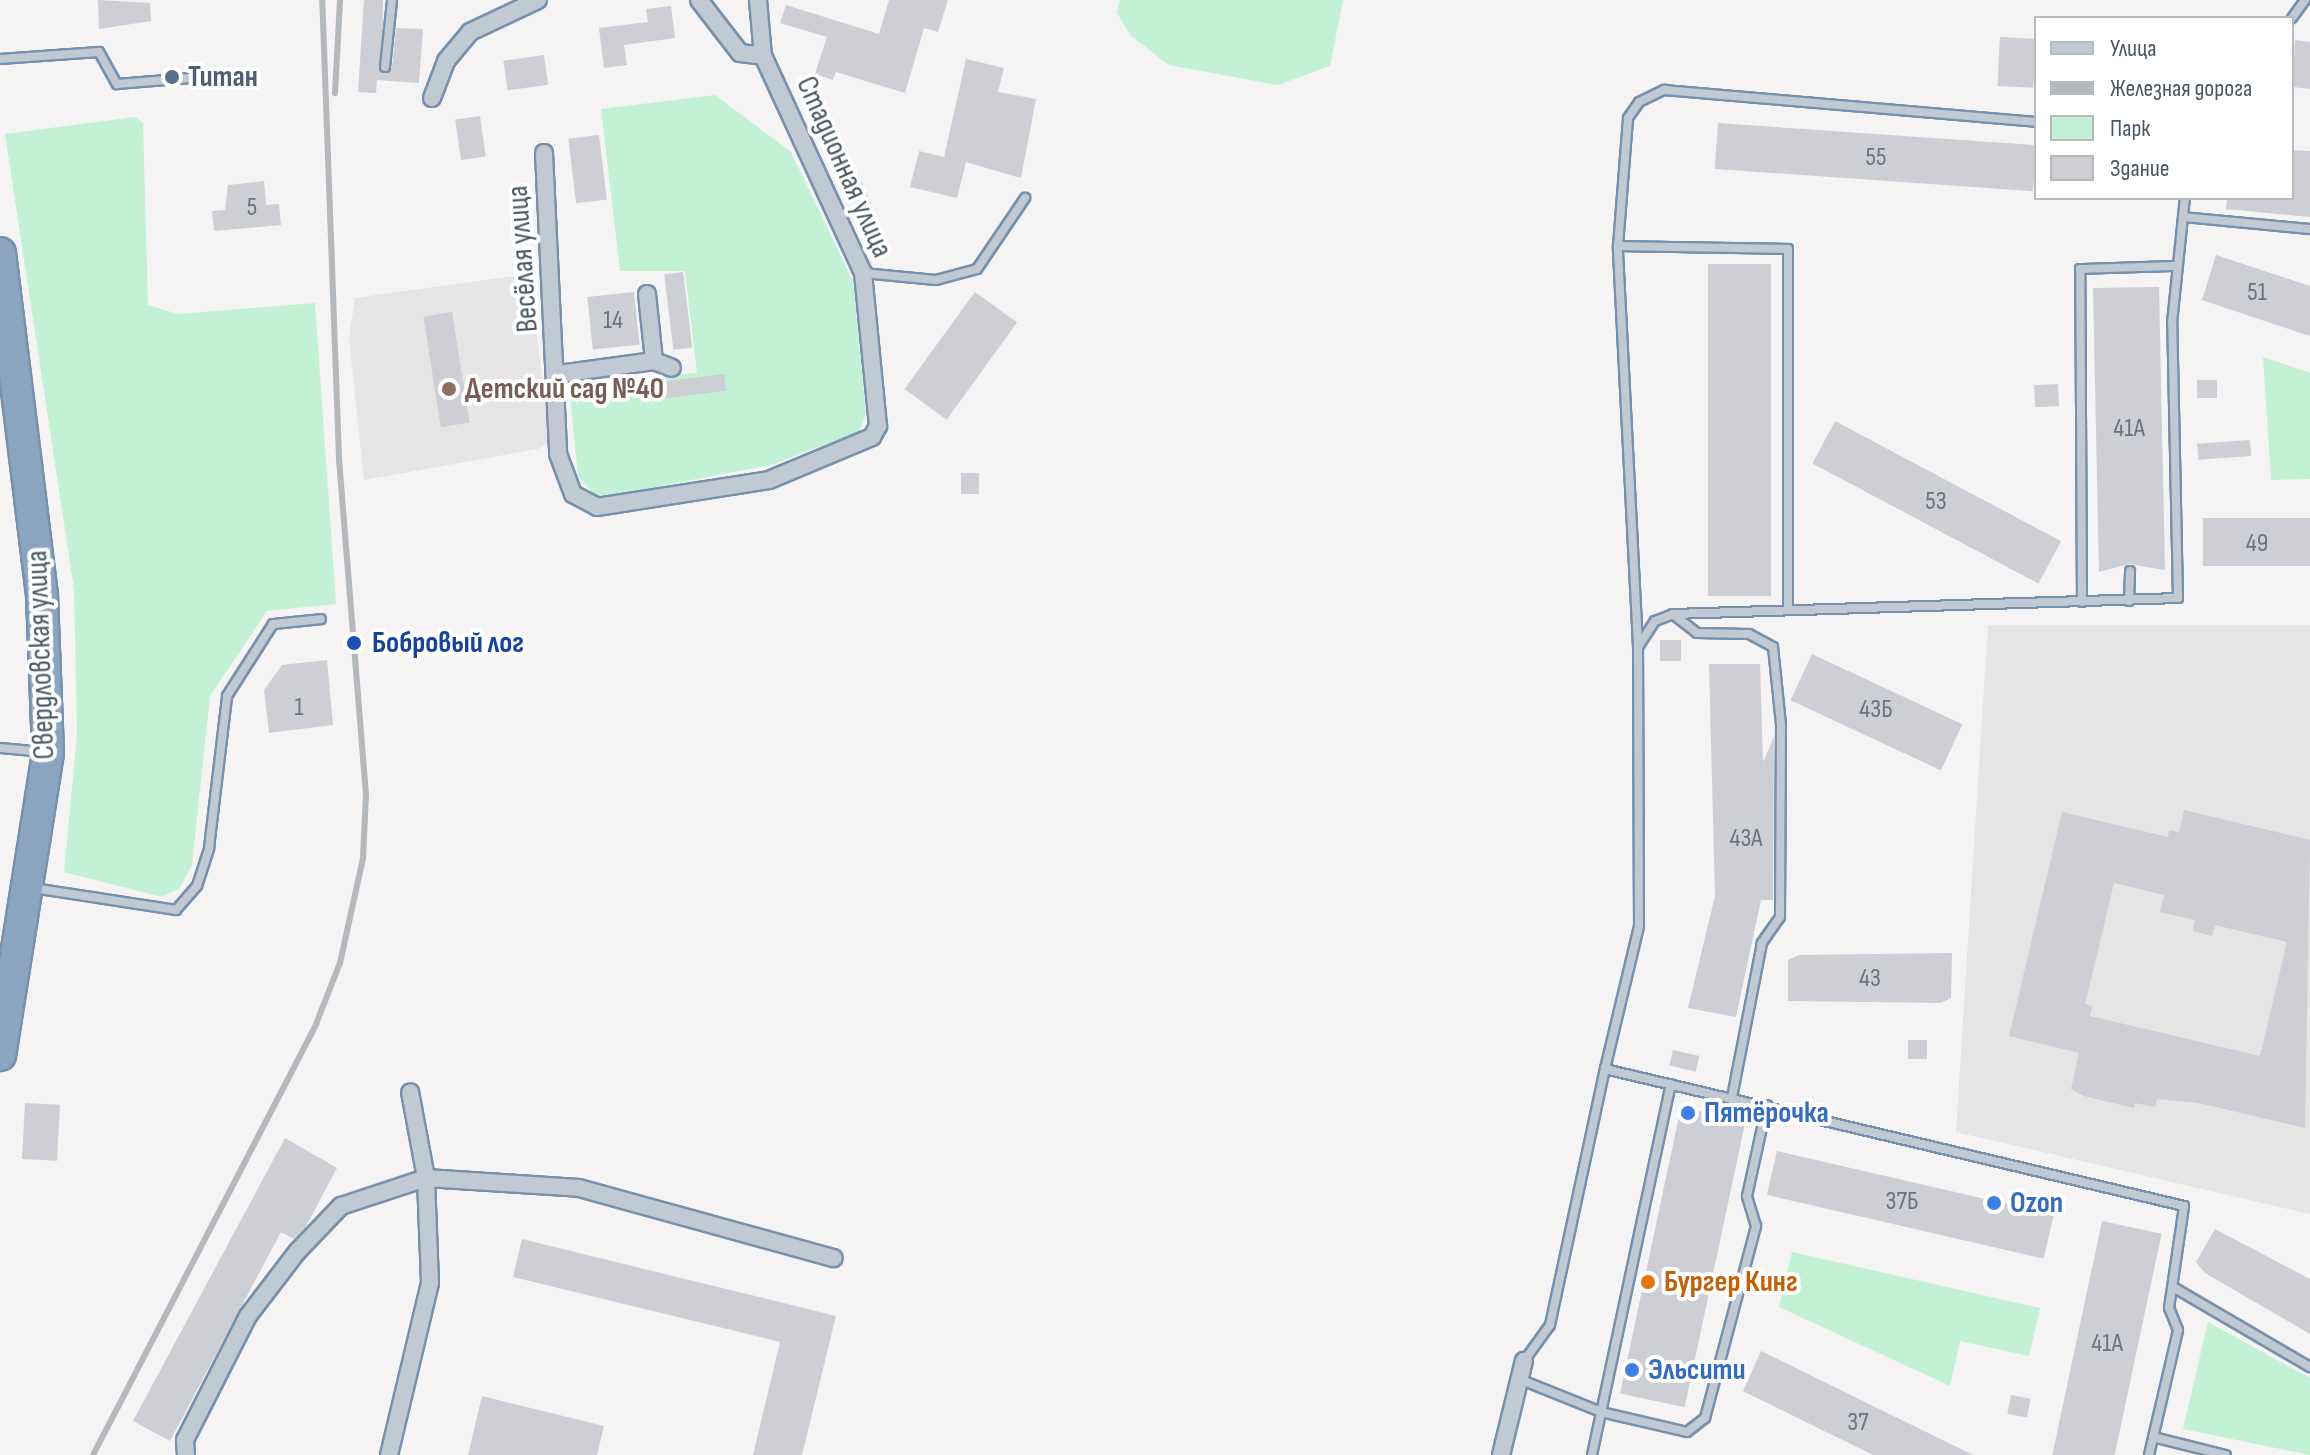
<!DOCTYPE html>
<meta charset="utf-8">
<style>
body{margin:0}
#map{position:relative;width:2310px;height:1455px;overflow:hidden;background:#f5f3f3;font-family:"Sofia Sans Condensed",sans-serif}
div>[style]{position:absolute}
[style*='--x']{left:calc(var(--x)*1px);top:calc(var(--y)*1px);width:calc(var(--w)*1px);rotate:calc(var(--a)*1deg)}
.education>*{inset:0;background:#e6e4e5}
.green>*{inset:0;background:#c3f1d5}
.building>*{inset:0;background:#cdcfd5;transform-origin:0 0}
.roads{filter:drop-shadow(2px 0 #7690ad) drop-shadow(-2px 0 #7690ad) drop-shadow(0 2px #7690ad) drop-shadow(0 -2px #7690ad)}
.lane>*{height:8px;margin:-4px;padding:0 4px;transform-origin:4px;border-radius:4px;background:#c1cad2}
.street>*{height:16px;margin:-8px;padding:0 8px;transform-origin:8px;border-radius:8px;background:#c1cad2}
.highway>*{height:30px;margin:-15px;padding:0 15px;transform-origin:15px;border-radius:15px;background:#8ba5c1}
.rail>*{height:6px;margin:-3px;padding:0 3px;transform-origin:3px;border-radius:3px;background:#b5b8bd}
.dots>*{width:22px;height:22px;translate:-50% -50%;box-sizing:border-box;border:4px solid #fff;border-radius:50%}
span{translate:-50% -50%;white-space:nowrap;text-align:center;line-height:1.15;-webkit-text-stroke:8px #fff;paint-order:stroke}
.number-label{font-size:26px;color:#6b747e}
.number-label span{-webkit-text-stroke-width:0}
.service-label{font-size:30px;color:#4e5e75;font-weight:700}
.left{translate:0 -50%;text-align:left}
.street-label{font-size:30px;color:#4a5661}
.education-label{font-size:30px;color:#785e54;font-weight:700}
.transit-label{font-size:30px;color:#164399;font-weight:700}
.shop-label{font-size:30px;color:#366cbe;font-weight:700}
.food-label{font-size:30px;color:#c56008;font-weight:700}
.legend{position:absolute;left:2034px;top:16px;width:260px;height:184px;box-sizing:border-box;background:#fff;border:2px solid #b7bbc0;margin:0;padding:10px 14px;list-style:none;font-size:24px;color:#4a5661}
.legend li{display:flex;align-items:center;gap:16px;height:40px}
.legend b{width:40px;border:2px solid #b7bbc0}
</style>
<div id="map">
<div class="education">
<i style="clip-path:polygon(528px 274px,551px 440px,538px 449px,364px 480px,349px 338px,355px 298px)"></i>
<i style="clip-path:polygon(1988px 625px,2310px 625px,2310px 1214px,1956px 1132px)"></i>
</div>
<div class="green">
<i style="clip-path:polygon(1120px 0,1343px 0,1330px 66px,1278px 85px,1169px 65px,1131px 36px,1117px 13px)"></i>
<i style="clip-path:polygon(715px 95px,791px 152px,853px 281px,866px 412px,860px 431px,771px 465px,597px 498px,578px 476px,570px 396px,644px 376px,697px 373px,685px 271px,620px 271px,601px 109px)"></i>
<i style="clip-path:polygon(135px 117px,143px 123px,148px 305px,178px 314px,315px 303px,336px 604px,267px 611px,210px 696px,192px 865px,179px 889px,162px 897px,64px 872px,77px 735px,74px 589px,5px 134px)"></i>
<i style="clip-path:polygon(2263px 357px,2310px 373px,2310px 479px,2271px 480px)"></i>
<i style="clip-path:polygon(1792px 1252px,2040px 1308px,2029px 1356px,1960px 1341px,1950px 1386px,1779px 1307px)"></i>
<i style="clip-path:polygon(2208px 1322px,2310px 1378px,2310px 1455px,2183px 1429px)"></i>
</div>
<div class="building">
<i style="clip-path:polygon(98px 0,150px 3px,151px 21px,99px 29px)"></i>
<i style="clip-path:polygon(364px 0,383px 0,382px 73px,392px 68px,396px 28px,423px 29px,419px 83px,377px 80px,376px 93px,358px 92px)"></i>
<i style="clip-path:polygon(889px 0,948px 0,938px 32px,924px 28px,905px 93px,836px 72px,833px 80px,815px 74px,827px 37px,780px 23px,786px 5px,879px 34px)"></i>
<i style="clip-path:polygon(671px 6px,675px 38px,624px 45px,627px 65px,604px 68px,599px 28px,648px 22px,646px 9px)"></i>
<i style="left:2000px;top:37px;width:36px;height:49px;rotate:3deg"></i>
<i style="clip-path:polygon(2295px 40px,2310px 42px,2310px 89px,2292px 87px)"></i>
<i style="left:544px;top:55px;width:30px;height:41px;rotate:82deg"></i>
<i style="clip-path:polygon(966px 59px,1004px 68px,998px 92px,1036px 99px,1021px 178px,966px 162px,957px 198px,910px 187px,919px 151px,944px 157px)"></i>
<i style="left:827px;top:108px;width:106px;height:14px;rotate:65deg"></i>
<i style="left:480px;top:116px;width:41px;height:25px;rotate:82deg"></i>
<i style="left:1718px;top:123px;width:319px;height:46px;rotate:4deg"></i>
<i style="left:599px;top:135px;width:65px;height:31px;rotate:83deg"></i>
<i style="clip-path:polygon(2292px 150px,2310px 151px,2310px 217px,2226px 209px,2227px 198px,2292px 198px)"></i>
<i style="clip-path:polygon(264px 181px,266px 205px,279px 204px,281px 225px,214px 231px,212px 211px,225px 210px,228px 185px)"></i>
<i style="clip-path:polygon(2216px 255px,2310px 286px,2310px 336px,2202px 300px)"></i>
<i style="left:1771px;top:264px;width:332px;height:63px;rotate:90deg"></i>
<i style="left:683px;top:272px;width:76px;height:19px;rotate:83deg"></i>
<i style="clip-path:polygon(2159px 287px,2165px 570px,2129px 564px,2099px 572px,2093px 288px)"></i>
<i style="left:634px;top:292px;width:53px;height:47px;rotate:84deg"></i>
<i style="left:975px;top:292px;width:52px;height:120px;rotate:36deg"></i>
<i style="left:452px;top:312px;width:112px;height:29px;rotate:81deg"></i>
<i style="left:724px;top:374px;width:17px;height:77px;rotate:83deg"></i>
<i style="left:2197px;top:380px;width:20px;height:18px"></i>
<i style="left:2058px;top:384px;width:22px;height:24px;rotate:87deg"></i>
<i style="left:1835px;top:421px;width:256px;height:48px;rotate:28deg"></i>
<i style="left:2250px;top:440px;width:16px;height:53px;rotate:86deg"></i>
<i style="left:961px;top:473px;width:18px;height:21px"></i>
<i style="left:2310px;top:518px;width:48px;height:107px;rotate:90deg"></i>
<i style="left:1660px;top:640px;width:21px;height:21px"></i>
<i style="left:1812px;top:654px;width:166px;height:51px;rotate:25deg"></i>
<i style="clip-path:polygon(327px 660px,333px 725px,269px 733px,264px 690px,282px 665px)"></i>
<i style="clip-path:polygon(1709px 664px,1760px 664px,1763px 762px,1774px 737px,1773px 900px,1761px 900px,1736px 1017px,1688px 1008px,1715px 896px)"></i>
<i style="clip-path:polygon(evenodd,2184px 810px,2310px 840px,2305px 1128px,2198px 1103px,2157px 1099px,2155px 1107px,2135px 1103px,2134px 1108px,2084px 1096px,2071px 1089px,2079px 1053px,2009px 1036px,2062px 812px,2168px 837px,2169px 830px,2179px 832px,2184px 810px,2114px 883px,2164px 895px,2160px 912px,2195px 920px,2193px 931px,2212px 936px,2215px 925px,2287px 942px,2260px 1056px,2090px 1016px,2092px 1006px,2085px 1004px,2114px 883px)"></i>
<i style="clip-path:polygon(1952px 953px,1951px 998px,1941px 1003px,1788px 1001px,1788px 960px,1799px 955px)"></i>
<i style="left:1908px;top:1040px;width:19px;height:19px"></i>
<i style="left:1673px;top:1050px;width:27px;height:16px;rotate:13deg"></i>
<i style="left:25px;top:1103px;width:35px;height:56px;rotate:3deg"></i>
<i style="left:1681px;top:1107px;width:66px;height:293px;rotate:12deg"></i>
<i style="clip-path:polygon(285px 1138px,337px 1168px,305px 1228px,294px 1239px,281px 1232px,170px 1441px,133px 1421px)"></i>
<i style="left:1777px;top:1151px;width:284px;height:45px;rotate:13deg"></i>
<i style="left:2102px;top:1221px;width:61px;height:239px;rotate:12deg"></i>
<i style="clip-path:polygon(2215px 1229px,2310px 1279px,2310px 1334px,2205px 1273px,2196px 1262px)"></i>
<i style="clip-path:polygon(522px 1239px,836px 1316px,802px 1455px,753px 1455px,780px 1342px,513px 1277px)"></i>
<i style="clip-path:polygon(1761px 1351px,1973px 1455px,1873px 1455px,1743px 1391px)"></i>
<i style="left:2011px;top:1395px;width:20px;height:19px;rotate:11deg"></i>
<i style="clip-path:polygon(482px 1396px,604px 1426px,597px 1455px,468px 1455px)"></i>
</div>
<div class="roads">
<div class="lane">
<i style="--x:2292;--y:18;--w:22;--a:-54"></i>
<i style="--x:0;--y:59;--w:99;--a:-4"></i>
<i style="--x:99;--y:52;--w:37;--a:61"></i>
<i style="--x:117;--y:84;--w:111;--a:-4.6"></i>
<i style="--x:385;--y:67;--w:67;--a:-84"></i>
<i style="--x:2183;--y:217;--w:128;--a:5.4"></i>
<i style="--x:1618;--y:246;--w:170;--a:1"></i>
<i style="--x:1788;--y:249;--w:361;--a:90"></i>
<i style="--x:863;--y:273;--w:73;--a:5.5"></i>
<i style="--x:936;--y:280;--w:42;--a:-15"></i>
<i style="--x:977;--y:269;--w:86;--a:-55.9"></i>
<i style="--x:2129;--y:601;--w:30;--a:-88"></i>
<i style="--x:2082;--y:602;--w:333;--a:-90.3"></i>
<i style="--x:2080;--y:269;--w:97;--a:-1.8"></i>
<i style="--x:1674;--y:615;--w:29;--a:38"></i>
<i style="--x:1697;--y:633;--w:52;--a:1.1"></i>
<i style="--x:1749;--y:634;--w:27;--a:28"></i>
<i style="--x:1773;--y:647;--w:78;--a:84.1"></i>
<i style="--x:1781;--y:725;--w:192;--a:90.3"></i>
<i style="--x:1780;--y:917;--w:32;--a:125"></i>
<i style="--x:1762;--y:943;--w:157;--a:101"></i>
<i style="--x:1638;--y:646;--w:400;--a:-92.9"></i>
<i style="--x:1618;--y:246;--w:128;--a:-85.5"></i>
<i style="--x:1628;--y:118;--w:19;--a:-55"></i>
<i style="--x:1639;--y:102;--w:28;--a:-26"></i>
<i style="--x:1664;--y:90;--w:373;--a:4.9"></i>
<i style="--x:0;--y:748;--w:43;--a:5.3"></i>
<i style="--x:33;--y:888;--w:145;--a:8.7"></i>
<i style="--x:176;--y:910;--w:32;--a:-49"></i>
<i style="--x:197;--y:886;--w:40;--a:-72"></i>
<i style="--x:209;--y:848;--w:153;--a:-83.2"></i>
<i style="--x:227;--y:696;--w:85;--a:-57.4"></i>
<i style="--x:273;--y:624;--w:48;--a:-5.9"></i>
<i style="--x:2173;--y:1287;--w:159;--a:30.3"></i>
<i style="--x:1524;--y:1361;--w:44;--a:-54.2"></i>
<i style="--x:1550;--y:1325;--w:262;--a:-77.9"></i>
<i style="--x:1519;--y:1379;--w:88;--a:21.9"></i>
<i style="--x:1601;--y:1412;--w:88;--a:13.1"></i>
<i style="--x:1687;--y:1432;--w:23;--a:-38"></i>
<i style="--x:1705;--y:1418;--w:199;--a:-75.1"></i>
<i style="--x:1756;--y:1226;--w:31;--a:-107"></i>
<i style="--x:1747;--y:1196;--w:93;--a:-77.6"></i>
<i style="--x:2153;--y:1437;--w:75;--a:13.9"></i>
<i style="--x:1592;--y:1455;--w:379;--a:-78"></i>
<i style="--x:2149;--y:1455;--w:128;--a:-76.9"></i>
<i style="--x:2178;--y:1330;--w:24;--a:-112"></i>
<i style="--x:2169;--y:1308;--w:103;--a:-81.6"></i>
<i style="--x:2184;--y:1206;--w:595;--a:-166.69"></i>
<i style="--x:1605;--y:1069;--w:147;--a:-76.6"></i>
<i style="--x:1639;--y:926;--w:279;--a:-90.2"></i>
<i style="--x:1638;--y:647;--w:31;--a:-57"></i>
<i style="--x:1655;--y:621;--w:19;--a:-21"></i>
<i style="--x:1673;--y:614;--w:505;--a:-1.81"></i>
<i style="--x:2178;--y:598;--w:275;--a:-91.2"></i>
<i style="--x:2172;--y:323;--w:126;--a:-84.1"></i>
</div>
<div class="street">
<i style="--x:699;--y:0;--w:67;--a:52.3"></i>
<i style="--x:740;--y:53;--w:23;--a:7"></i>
<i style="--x:432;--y:98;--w:40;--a:-69"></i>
<i style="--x:446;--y:61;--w:38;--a:-50"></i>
<i style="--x:470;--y:32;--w:75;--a:-25.2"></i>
<i style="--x:544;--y:153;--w:301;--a:87.3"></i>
<i style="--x:558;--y:454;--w:43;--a:69.4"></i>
<i style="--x:573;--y:494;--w:27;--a:28"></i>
<i style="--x:597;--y:507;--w:174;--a:-8.9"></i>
<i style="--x:769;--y:480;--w:112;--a:-22.7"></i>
<i style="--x:872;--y:437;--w:13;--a:-61"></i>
<i style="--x:878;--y:426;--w:154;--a:-95.6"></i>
<i style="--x:863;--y:273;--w:239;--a:-114.7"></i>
<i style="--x:763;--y:56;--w:56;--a:-95.1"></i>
<i style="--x:647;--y:294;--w:67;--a:84"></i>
<i style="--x:559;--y:374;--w:96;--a:-7.8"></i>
<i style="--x:654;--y:361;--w:19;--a:21"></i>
<i style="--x:186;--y:1455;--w:15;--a:-94"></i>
<i style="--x:185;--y:1440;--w:139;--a:-63.1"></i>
<i style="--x:248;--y:1316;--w:81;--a:-52.6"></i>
<i style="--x:297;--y:1252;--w:64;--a:-46.3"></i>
<i style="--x:341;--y:1206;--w:89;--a:-18.2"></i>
<i style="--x:426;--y:1178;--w:153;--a:3.7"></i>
<i style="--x:579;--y:1188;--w:264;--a:15.4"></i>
<i style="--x:389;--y:1455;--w:177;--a:-76.6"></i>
<i style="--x:430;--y:1283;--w:105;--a:-92.2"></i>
<i style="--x:426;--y:1178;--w:87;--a:-100.5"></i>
<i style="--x:1501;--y:1455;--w:97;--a:-76.3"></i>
</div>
<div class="highway">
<i style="--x:0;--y:253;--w:346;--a:83"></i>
<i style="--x:42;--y:596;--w:157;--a:87.8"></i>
<i style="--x:48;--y:753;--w:306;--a:99"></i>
</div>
</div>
<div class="rail">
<i style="--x:335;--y:93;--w:93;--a:-86.9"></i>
<i style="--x:93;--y:1455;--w:485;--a:-62.6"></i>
<i style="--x:316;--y:1024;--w:66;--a:-68.5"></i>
<i style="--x:340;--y:963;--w:107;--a:-77.6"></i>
<i style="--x:363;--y:858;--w:63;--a:-87.3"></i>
<i style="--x:366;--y:795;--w:339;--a:-94.6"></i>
<i style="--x:339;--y:457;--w:457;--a:-92.1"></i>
</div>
<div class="dots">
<i style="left:172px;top:77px;background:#5c6f8a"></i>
<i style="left:449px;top:389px;background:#8d6e63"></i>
<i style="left:354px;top:643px;background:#1a4fb4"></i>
<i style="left:1688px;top:1113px;background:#3f7fe0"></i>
<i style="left:1994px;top:1203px;background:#3f7fe0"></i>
<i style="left:1648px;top:1282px;background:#e8710a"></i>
<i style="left:1632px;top:1370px;background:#3f7fe0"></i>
</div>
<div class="number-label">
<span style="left:1876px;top:158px">55</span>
<span style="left:252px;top:208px">5</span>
<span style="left:2257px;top:293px">51</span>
<span style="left:613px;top:321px">14</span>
<span style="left:2129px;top:429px">41А</span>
<span style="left:1936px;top:502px">53</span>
<span style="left:2257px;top:544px">49</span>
<span style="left:299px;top:708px">1</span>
<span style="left:1876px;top:710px">43Б</span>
<span style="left:1746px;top:839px">43А</span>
<span style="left:1870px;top:979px">43</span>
<span style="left:1902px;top:1202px">37Б</span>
<span style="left:2107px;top:1344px">41А</span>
<span style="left:1858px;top:1423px">37</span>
</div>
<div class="service-label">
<span class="left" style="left:188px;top:77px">Титан</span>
</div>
<div class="street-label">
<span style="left:844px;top:167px;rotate:66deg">Стадионная улица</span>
<span style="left:523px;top:259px;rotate:-94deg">Весёлая улица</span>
<span style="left:41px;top:655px;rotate:-92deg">Свердловская улица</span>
</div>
<div class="education-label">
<span class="left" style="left:465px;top:389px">Детский сад №40</span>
</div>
<div class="transit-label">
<span class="left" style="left:372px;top:643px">Бобровый лог</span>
</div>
<div class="shop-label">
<span class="left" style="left:1704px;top:1113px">Пятёрочка</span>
<span class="left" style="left:2010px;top:1203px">Ozon</span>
<span class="left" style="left:1648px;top:1370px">Эльсити</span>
</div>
<div class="food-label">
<span class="left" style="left:1664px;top:1282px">Бургер Кинг</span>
</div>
<ul class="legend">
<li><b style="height:10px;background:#c1cad2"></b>Улица</li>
<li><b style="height:10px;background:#b5b8bd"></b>Железная дорога</li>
<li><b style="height:22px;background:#c3f1d5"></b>Парк</li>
<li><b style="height:22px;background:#cdcfd5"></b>Здание</li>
</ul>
</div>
